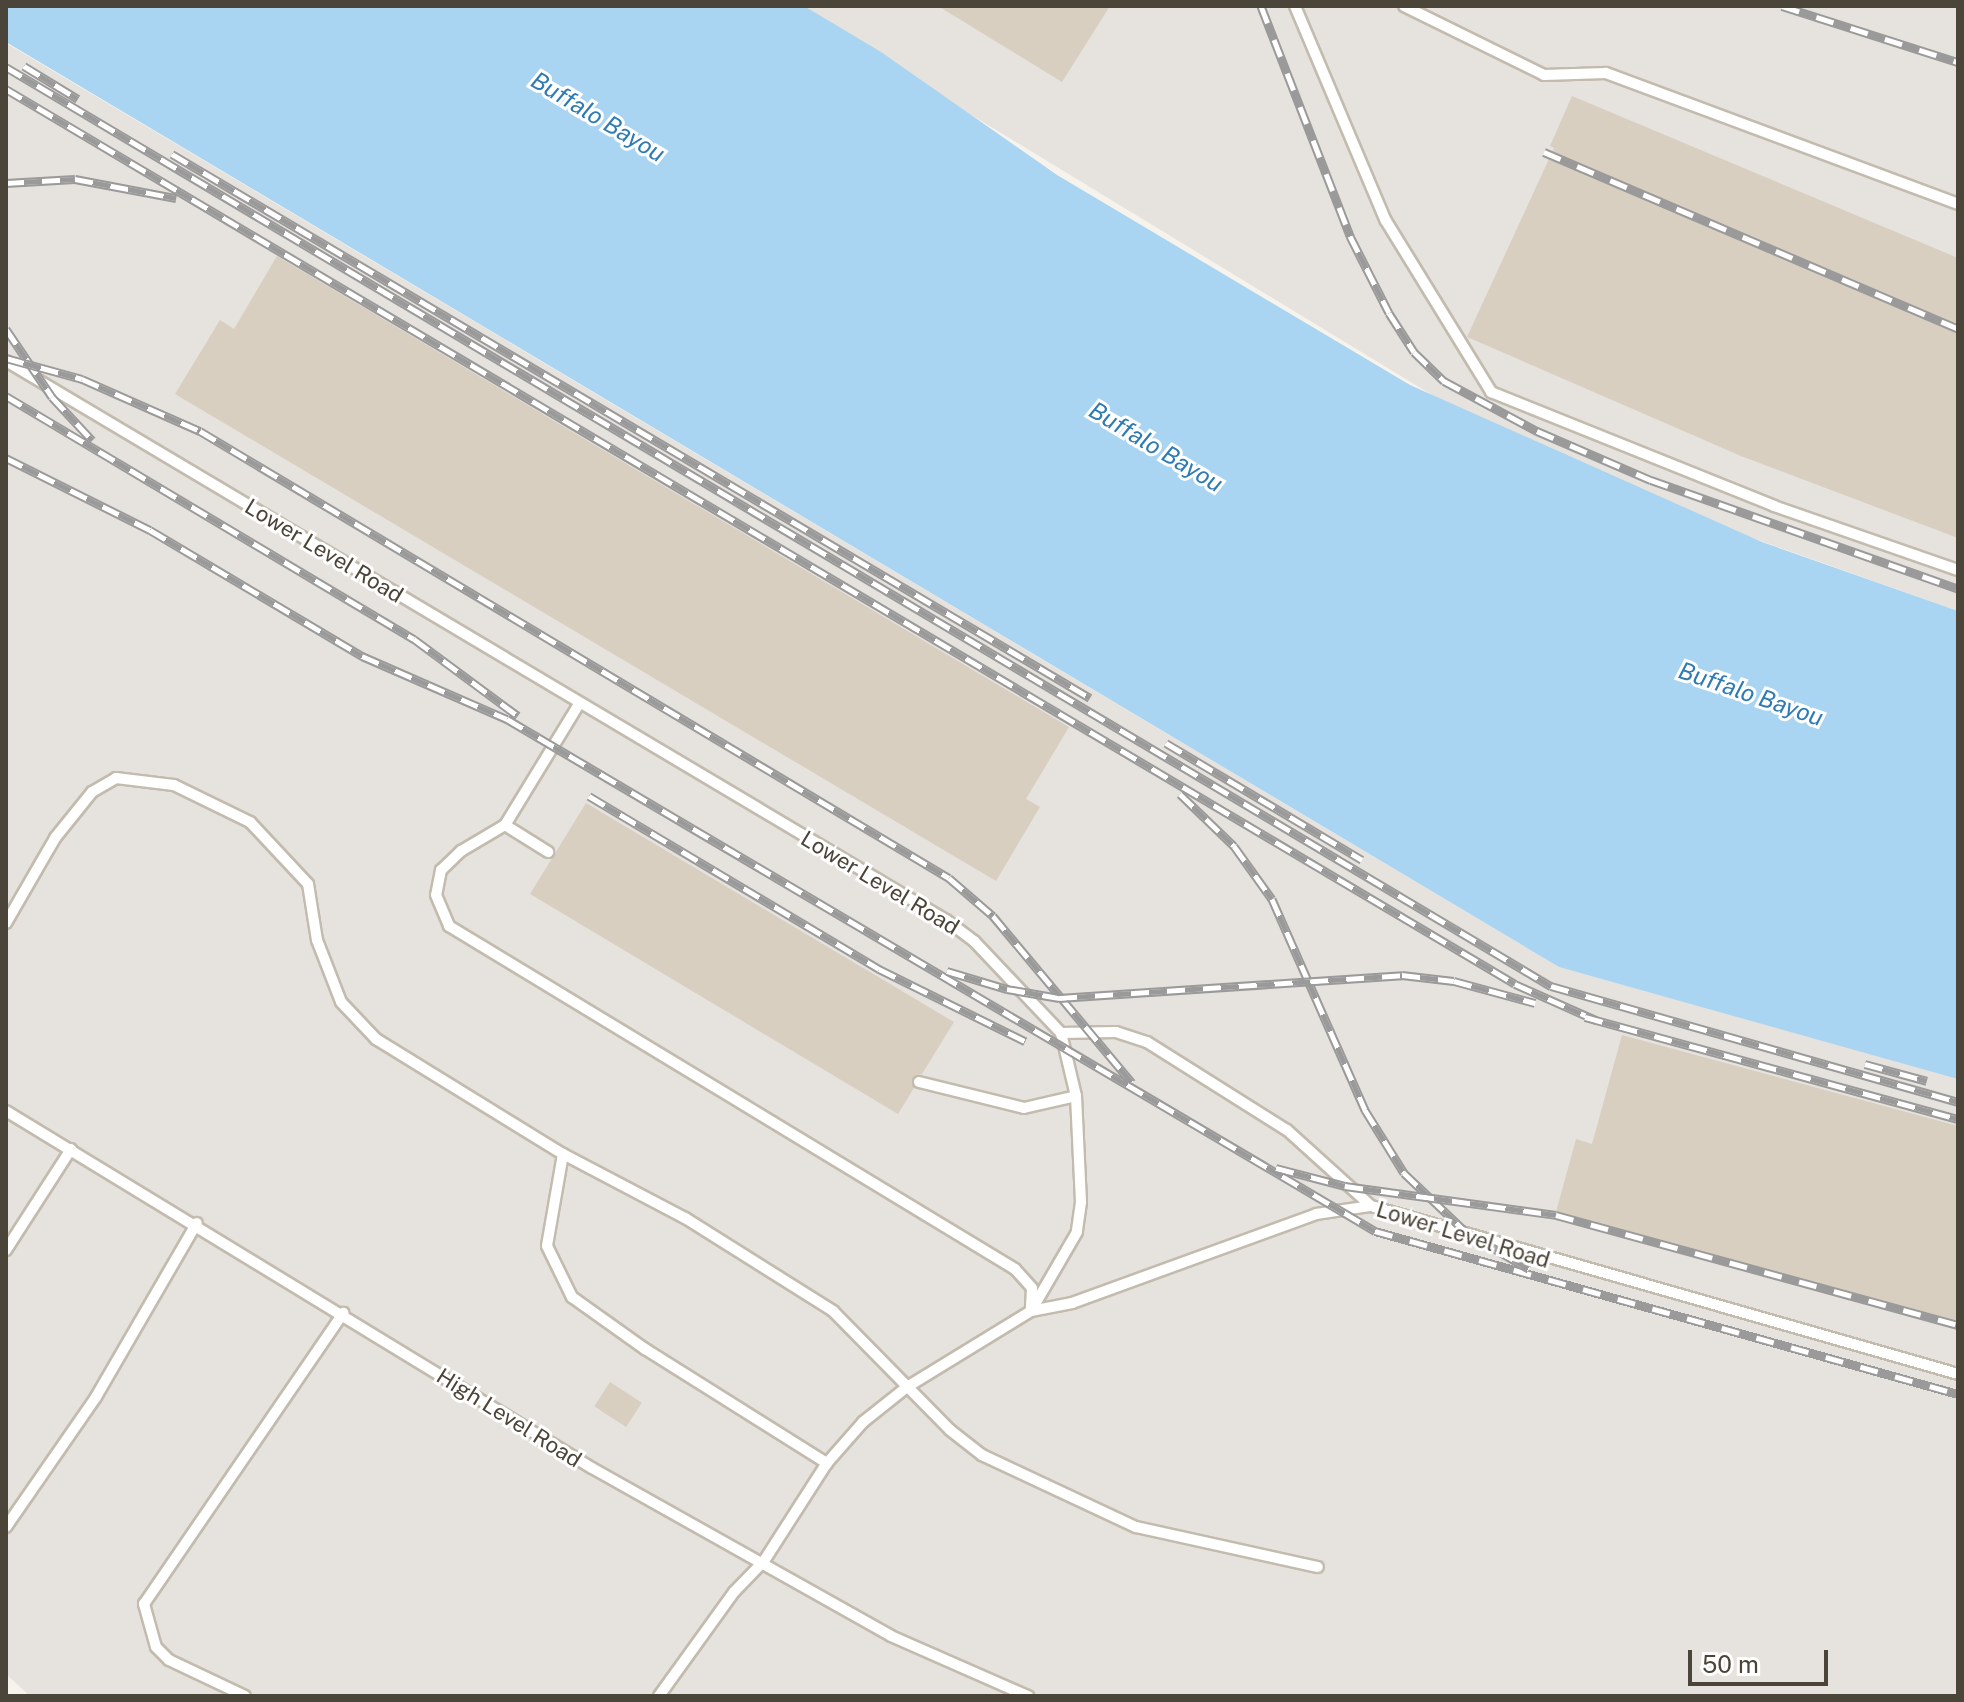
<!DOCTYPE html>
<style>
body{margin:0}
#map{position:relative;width:1964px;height:1702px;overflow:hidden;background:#f6f3ec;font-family:"Public Sans",sans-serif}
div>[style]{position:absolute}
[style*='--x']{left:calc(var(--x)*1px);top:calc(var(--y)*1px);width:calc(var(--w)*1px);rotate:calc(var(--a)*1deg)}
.industrial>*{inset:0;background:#e6e2dd}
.water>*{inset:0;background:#a9d4f2}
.building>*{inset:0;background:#d8cfc1;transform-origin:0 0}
.roads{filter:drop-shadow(2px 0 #c2bbae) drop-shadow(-2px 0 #c2bbae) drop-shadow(0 2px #c2bbae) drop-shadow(0 -2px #c2bbae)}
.service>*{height:10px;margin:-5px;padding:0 5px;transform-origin:5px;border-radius:5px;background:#fff}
.rail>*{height:9px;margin-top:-4.5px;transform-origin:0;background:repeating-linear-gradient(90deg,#fff 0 18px,#9a9a9a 0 36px);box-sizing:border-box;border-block:2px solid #9a9a9a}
span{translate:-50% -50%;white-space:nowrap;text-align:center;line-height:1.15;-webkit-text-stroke:6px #fff;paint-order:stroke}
.street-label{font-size:22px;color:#4b4439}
.water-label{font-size:24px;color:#2e7ab2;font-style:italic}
.frame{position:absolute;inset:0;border:8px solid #4b4439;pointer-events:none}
.scale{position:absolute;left:1688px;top:1650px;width:140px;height:36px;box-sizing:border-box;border:4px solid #4b4439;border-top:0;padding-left:10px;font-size:24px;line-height:28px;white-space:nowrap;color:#4b4439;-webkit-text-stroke:6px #fff;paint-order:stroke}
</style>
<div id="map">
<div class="industrial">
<i style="clip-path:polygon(792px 6px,1958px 6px,1958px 611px,1750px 537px,1442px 401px)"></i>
<i style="clip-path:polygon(6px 43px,1559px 967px,1958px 1077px,1958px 1696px,30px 1696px,6px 1674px)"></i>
</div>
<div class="water">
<i style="clip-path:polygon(6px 6px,804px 6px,881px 52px,1057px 175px,1410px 385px,1762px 542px,1958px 611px,1958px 1079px,1559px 967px,6px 42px)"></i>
</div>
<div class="building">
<i style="clip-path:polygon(938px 6px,1110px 6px,1062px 82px)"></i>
<i style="clip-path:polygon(1572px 96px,1958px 258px,1958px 538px,1741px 456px,1467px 337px,1554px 148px,1550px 146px)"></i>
<i style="clip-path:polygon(277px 256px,1069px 727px,1026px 799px,1040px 807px,996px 881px,175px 394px,220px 320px,234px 329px)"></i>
<i style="clip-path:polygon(586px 803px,954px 1022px,922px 1074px,913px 1077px,914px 1088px,898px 1114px,530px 894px)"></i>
<i style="clip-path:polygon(1622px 1035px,1958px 1126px,1958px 1321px,1556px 1212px,1576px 1139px,1592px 1144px)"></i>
<i style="left:610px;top:1382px;width:38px;height:29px;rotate:33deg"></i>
</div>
<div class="roads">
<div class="service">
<i style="--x:1295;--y:6;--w:233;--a:67.1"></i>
<i style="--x:1386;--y:221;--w:201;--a:58.4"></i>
<i style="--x:1491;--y:392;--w:305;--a:21.9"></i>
<i style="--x:1774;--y:506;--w:195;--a:19.2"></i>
<i style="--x:1404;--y:6;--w:156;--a:26.2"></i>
<i style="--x:1544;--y:75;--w:62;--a:-1.8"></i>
<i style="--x:1606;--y:73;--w:376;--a:20.4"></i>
<i style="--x:6;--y:361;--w:1094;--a:30.74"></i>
<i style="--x:946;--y:920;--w:35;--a:37"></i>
<i style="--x:974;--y:941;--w:127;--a:46.6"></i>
<i style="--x:1061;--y:1033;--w:65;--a:76.6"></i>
<i style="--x:1076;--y:1096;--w:106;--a:87.3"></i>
<i style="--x:1081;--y:1202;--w:30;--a:98"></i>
<i style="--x:1077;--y:1232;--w:91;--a:120.2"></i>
<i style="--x:579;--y:704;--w:142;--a:121.4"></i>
<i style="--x:505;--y:825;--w:51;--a:149.4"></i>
<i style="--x:461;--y:851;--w:28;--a:136"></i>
<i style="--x:441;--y:870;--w:25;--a:101"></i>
<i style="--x:436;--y:895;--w:34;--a:67"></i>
<i style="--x:449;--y:926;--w:662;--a:31.22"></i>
<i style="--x:1015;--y:1269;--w:25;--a:48"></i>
<i style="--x:1032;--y:1288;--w:21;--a:93"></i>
<i style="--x:505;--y:825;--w:51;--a:32.1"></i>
<i style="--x:6;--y:923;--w:98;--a:-60"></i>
<i style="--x:55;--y:838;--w:59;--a:-51.2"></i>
<i style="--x:92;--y:792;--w:28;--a:-30"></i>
<i style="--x:116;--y:778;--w:58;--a:6.9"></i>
<i style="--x:174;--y:785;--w:85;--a:26"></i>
<i style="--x:250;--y:822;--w:85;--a:46.9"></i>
<i style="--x:308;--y:884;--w:57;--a:80.9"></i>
<i style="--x:317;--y:940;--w:66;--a:68.8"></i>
<i style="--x:341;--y:1002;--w:51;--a:46.6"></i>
<i style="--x:376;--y:1039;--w:220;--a:31.6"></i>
<i style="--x:563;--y:1154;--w:138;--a:27.7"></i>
<i style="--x:685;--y:1218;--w:175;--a:32.1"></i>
<i style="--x:833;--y:1311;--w:167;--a:45.5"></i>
<i style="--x:950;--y:1430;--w:41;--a:38"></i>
<i style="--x:982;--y:1455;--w:170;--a:25.1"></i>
<i style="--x:1136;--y:1527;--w:186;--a:12.4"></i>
<i style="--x:1061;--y:1033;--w:55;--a:-1"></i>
<i style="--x:1116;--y:1032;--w:33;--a:18"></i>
<i style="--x:1147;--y:1042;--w:165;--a:32.2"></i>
<i style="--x:1287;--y:1130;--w:113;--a:42.1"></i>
<i style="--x:919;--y:1082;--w:108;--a:13.9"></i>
<i style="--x:1024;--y:1108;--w:53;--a:-13"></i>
<i style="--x:6;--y:1111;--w:686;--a:31.35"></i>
<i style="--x:592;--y:1468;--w:343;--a:29.3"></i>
<i style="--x:891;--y:1636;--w:150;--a:23.7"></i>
<i style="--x:563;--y:1154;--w:93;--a:99.9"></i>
<i style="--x:547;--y:1246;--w:57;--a:63.9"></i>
<i style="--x:572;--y:1297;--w:90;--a:35.5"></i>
<i style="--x:645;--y:1349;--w:215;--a:32.1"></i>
<i style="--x:6;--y:1250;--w:120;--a:-57.2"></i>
<i style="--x:6;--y:1527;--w:158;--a:-55.3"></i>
<i style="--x:96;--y:1397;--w:201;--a:-59.9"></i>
<i style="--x:245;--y:1696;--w:84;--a:-154.7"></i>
<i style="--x:169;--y:1660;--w:18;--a:-135"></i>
<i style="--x:156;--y:1647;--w:45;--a:-105.6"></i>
<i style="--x:144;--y:1604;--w:353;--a:-55.6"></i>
<i style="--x:659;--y:1696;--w:128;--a:-54.2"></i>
<i style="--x:734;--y:1592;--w:43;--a:-45.9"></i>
<i style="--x:764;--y:1561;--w:117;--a:-57.3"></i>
<i style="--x:827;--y:1463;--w:55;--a:-48.7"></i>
<i style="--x:863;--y:1422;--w:56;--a:-38.5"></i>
<i style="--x:907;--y:1387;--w:145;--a:-31.5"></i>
<i style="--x:1031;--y:1311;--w:42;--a:-11"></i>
<i style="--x:1072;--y:1303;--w:260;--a:-20"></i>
<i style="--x:1316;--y:1214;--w:56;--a:-8.3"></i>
<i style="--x:1371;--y:1206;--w:611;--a:15.97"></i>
</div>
</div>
<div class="rail">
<i style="--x:1261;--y:6;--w:247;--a:68.8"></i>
<i style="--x:1350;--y:236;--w:86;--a:63.1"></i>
<i style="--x:1389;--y:313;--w:46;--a:57.3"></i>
<i style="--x:1414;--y:352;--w:42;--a:44"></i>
<i style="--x:1444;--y:381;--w:106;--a:28.3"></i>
<i style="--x:1537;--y:431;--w:124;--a:23.3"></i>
<i style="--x:1651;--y:480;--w:326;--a:19.5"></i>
<i style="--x:1782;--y:6;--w:185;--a:17.7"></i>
<i style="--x:24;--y:66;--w:63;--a:31.4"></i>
<i style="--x:6;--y:67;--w:1798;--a:30.75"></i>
<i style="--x:1551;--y:986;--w:423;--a:15.9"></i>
<i style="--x:6;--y:89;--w:1754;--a:30.67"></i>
<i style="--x:1515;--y:984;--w:89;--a:24"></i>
<i style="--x:1544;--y:152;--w:450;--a:23.1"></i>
<i style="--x:172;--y:154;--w:1067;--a:30.65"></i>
<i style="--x:6;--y:183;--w:69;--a:-3.3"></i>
<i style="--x:75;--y:179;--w:103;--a:10.7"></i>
<i style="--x:6;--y:329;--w:82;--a:55.9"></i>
<i style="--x:52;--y:397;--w:59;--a:47.1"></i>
<i style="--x:6;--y:358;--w:79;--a:15.4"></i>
<i style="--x:82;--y:379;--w:129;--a:23.8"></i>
<i style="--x:200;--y:431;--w:872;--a:30.83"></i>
<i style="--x:949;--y:878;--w:58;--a:40.8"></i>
<i style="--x:993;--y:916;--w:217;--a:50.2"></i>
<i style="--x:6;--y:396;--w:475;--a:30.8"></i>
<i style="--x:414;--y:639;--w:129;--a:36.5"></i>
<i style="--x:6;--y:458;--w:161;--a:26.6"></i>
<i style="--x:150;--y:530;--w:247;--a:30.7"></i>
<i style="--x:362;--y:656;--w:158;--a:23.5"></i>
<i style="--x:507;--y:719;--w:1008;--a:30.53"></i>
<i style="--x:1375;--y:1231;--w:605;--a:15.62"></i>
<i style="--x:1166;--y:743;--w:228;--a:30.8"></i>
<i style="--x:1180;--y:794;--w:75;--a:43.9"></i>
<i style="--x:1234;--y:846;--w:65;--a:54.4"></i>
<i style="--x:1272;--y:899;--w:231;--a:66.2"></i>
<i style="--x:1365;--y:1110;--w:74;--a:58.2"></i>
<i style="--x:1404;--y:1173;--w:86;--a:43.6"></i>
<i style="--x:1466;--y:1232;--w:73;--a:30.4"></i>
<i style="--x:589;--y:796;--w:338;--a:30.8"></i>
<i style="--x:879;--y:969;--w:163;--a:26.3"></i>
<i style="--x:947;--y:971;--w:63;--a:16.7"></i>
<i style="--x:1007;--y:989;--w:53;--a:9.8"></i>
<i style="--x:1059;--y:998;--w:344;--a:-3.8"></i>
<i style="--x:1402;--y:975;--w:52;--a:6.6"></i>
<i style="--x:1454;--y:981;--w:84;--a:15.2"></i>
<i style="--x:1585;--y:1017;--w:387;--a:15.3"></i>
<i style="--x:1865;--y:1064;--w:64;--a:15.3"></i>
<i style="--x:1276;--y:1168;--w:71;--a:14.6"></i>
<i style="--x:1345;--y:1186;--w:213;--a:7.8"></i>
<i style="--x:1556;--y:1215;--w:417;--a:15.3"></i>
</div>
<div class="street-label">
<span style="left:324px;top:551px;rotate:31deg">Lower Level Road</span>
<span style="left:880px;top:883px;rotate:31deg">Lower Level Road</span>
<span style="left:1463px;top:1235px;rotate:17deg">Lower Level Road</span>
<span style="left:509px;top:1418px;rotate:32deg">High Level Road</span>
</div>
<div class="water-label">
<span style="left:598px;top:117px;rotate:31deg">Buffalo Bayou</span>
<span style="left:1156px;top:447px;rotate:31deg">Buffalo Bayou</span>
<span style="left:1751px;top:694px;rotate:19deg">Buffalo Bayou</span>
</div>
<div class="frame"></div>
<div class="scale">50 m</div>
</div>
